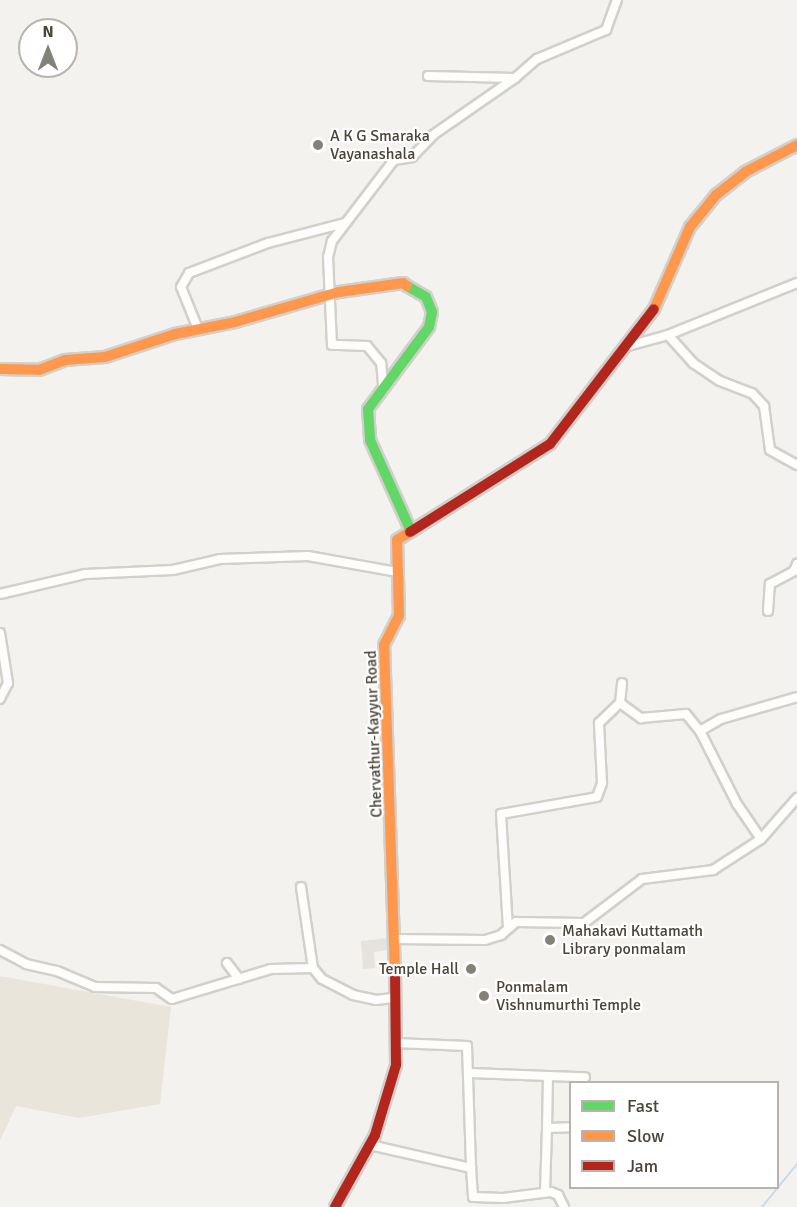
<!DOCTYPE html>
<style>
body{margin:0}
#map{position:relative;width:797px;height:1207px;overflow:hidden;background:#f4f2ee;font-family:Signika,sans-serif}
div>[style]{position:absolute}
[style*='--x']{left:calc(var(--x)*1px);top:calc(var(--y)*1px);width:calc(var(--w)*1px);rotate:calc(var(--a)*1deg)}
.industrial>*{inset:0;background:#e6e2de}
.education>*{inset:0;background:#eae5da}
.stream>*{height:2px;margin:-1px;padding:0 1px;transform-origin:1px;border-radius:1px;background:#c0dcf1}
.roads{filter:drop-shadow(2px 0 #d2d0cb) drop-shadow(-2px 0 #d2d0cb) drop-shadow(0 2px #d2d0cb) drop-shadow(0 -2px #d2d0cb)}
.street>*{height:8px;margin:-4px;padding:0 4px;transform-origin:4px;border-radius:4px;background:#fdfdfc}
.fast>*{height:10px;margin:-5px;padding:0 5px;transform-origin:5px;border-radius:5px;background:#63d668}
.slow>*{height:10px;margin:-5px;padding:0 5px;transform-origin:5px;border-radius:5px;background:#ff974d}
.jam>*{height:10px;margin:-5px;padding:0 5px;transform-origin:5px;border-radius:5px;background:#b3261e}
.dots>*{width:16px;height:16px;translate:-50% -50%;box-sizing:border-box;border:3px solid #fff;border-radius:50%}
span{translate:-50% -50%;white-space:nowrap;text-align:center;line-height:1.15;-webkit-text-stroke:4.5px #fff;paint-order:stroke}
.poi-label{font-size:16px;color:#4b4439}
.left{translate:0 -50%;text-align:left}
.right{translate:-100% -50%;text-align:right}
.street-label{font-size:16px;color:#4b4439}
.legend{position:absolute;left:569px;top:1081px;width:210px;height:108px;box-sizing:border-box;background:#fff;border:2px solid #b7b4b0;margin:0;padding:8px 10px;list-style:none;font-size:18px;color:#4b4439}
.legend li{display:flex;align-items:center;gap:12px;height:30px}
.legend b{width:30px;border:2px solid #b7b4b0}
.north{position:absolute;left:18px;top:18px;width:60px;height:60px;box-sizing:border-box;background:#fff;border:2px solid #b7b4b0;border-radius:50%;rotate:0deg;font-size:16px;font-weight:700;line-height:24px;text-align:center;color:#4b4439}
.north::after{content:'';display:block;margin:auto;width:21px;height:27px;background:#868178;clip-path:polygon(50% 0,100% 100%,50% 72%,0 100%)}
</style>
<div id="map">
<div class="industrial">
<i style="clip-path:polygon(389px 938px,391px 950px,374px 952px,375px 968px,363px 969px,361px 941px)"></i>
</div>
<div class="education">
<i style="clip-path:polygon(0 976px,171px 1007px,160px 1104px,79px 1118px,16px 1106px,0 1141px)"></i>
</div>
<div class="stream">
<i style="--x:762;--y:1207;--w:55;--a:-50.9"></i>
</div>
<div class="roads">
<div class="street">
<i style="--x:428;--y:76;--w:87;--a:1.3"></i>
<i style="--x:515;--y:78;--w:29;--a:-41"></i>
<i style="--x:537;--y:59;--w:75;--a:-22.8"></i>
<i style="--x:606;--y:30;--w:32;--a:-70"></i>
<i style="--x:198;--y:329;--w:45;--a:-112"></i>
<i style="--x:181;--y:287;--w:16;--a:-60"></i>
<i style="--x:189;--y:273;--w:85;--a:-20.8"></i>
<i style="--x:268;--y:243;--w:80;--a:-14.6"></i>
<i style="--x:668;--y:335;--w:38;--a:48"></i>
<i style="--x:693;--y:363;--w:32;--a:34"></i>
<i style="--x:720;--y:381;--w:34;--a:21"></i>
<i style="--x:752;--y:393;--w:18;--a:47"></i>
<i style="--x:764;--y:406;--w:44;--a:82.2"></i>
<i style="--x:770;--y:450;--w:31;--a:29"></i>
<i style="--x:628;--y:346;--w:41;--a:-15.4"></i>
<i style="--x:668;--y:335;--w:139;--a:-22"></i>
<i style="--x:383;--y:384;--w:21;--a:-95"></i>
<i style="--x:381;--y:363;--w:22;--a:-129"></i>
<i style="--x:367;--y:346;--w:35;--a:-178"></i>
<i style="--x:332;--y:345;--w:88;--a:-92.6"></i>
<i style="--x:328;--y:257;--w:16;--a:-76"></i>
<i style="--x:332;--y:241;--w:102;--a:-52.6"></i>
<i style="--x:394;--y:160;--w:18;--a:-9"></i>
<i style="--x:412;--y:157;--w:30;--a:-46"></i>
<i style="--x:433;--y:135;--w:100;--a:-34.8"></i>
<i style="--x:0;--y:594;--w:87;--a:-13.2"></i>
<i style="--x:85;--y:574;--w:88;--a:-2.6"></i>
<i style="--x:173;--y:570;--w:48;--a:-13.2"></i>
<i style="--x:220;--y:559;--w:88;--a:-2"></i>
<i style="--x:308;--y:556;--w:90;--a:10.2"></i>
<i style="--x:768;--y:611;--w:27;--a:-86"></i>
<i style="--x:770;--y:584;--w:27;--a:-28"></i>
<i style="--x:794;--y:571;--w:8;--a:-67"></i>
<i style="--x:0;--y:633;--w:51;--a:80.9"></i>
<i style="--x:8;--y:683;--w:18;--a:117"></i>
<i style="--x:620;--y:703;--w:26;--a:36"></i>
<i style="--x:641;--y:718;--w:45;--a:-5.1"></i>
<i style="--x:686;--y:714;--w:22;--a:51"></i>
<i style="--x:761;--y:839;--w:42;--a:-124.4"></i>
<i style="--x:737;--y:804;--w:82;--a:-116.9"></i>
<i style="--x:700;--y:731;--w:24;--a:-30"></i>
<i style="--x:721;--y:719;--w:79;--a:-16.1"></i>
<i style="--x:301;--y:887;--w:82;--a:81.6"></i>
<i style="--x:508;--y:928;--w:114;--a:-93.5"></i>
<i style="--x:501;--y:814;--w:97;--a:-10"></i>
<i style="--x:597;--y:797;--w:15;--a:-70"></i>
<i style="--x:602;--y:783;--w:60;--a:-92.9"></i>
<i style="--x:599;--y:723;--w:29;--a:-44"></i>
<i style="--x:620;--y:703;--w:20;--a:-84"></i>
<i style="--x:394;--y:939;--w:91;--a:0.6"></i>
<i style="--x:485;--y:940;--w:17;--a:-17"></i>
<i style="--x:501;--y:935;--w:20;--a:-41"></i>
<i style="--x:516;--y:922;--w:68;--a:0.8"></i>
<i style="--x:584;--y:923;--w:73;--a:-37.2"></i>
<i style="--x:642;--y:879;--w:72;--a:-7.2"></i>
<i style="--x:713;--y:870;--w:57;--a:-32.9"></i>
<i style="--x:761;--y:839;--w:55;--a:-48.7"></i>
<i style="--x:0;--y:950;--w:30;--a:28"></i>
<i style="--x:26;--y:964;--w:32;--a:13"></i>
<i style="--x:57;--y:971;--w:41;--a:22.8"></i>
<i style="--x:95;--y:987;--w:61;--a:0.9"></i>
<i style="--x:156;--y:988;--w:19;--a:35"></i>
<i style="--x:172;--y:999;--w:103;--a:-16.9"></i>
<i style="--x:271;--y:969;--w:42;--a:-1.4"></i>
<i style="--x:313;--y:968;--w:14;--a:51"></i>
<i style="--x:322;--y:979;--w:35;--a:27"></i>
<i style="--x:353;--y:995;--w:24;--a:12"></i>
<i style="--x:376;--y:1000;--w:17;--a:-7"></i>
<i style="--x:227;--y:963;--w:20;--a:53"></i>
<i style="--x:396;--y:1043;--w:71;--a:2.4"></i>
<i style="--x:467;--y:1046;--w:122;--a:88.1"></i>
<i style="--x:470;--y:1073;--w:78;--a:2.2"></i>
<i style="--x:547;--y:1128;--w:52;--a:-88.9"></i>
<i style="--x:548;--y:1076;--w:37;--a:2"></i>
<i style="--x:370;--y:1145;--w:104;--a:12.8"></i>
<i style="--x:471;--y:1168;--w:29;--a:86"></i>
<i style="--x:473;--y:1197;--w:30;--a:2"></i>
<i style="--x:503;--y:1198;--w:48;--a:-7.1"></i>
<i style="--x:551;--y:1192;--w:8;--a:23"></i>
<i style="--x:558;--y:1195;--w:13;--a:63"></i>
<i style="--x:545;--y:1192;--w:64;--a:-88.2"></i>
<i style="--x:547;--y:1128;--w:23;--a:-2"></i>
</div>
<div class="fast">
<i style="--x:407;--y:286;--w:22;--a:30"></i>
<i style="--x:426;--y:297;--w:16;--a:68"></i>
<i style="--x:432;--y:312;--w:15;--a:101"></i>
<i style="--x:429;--y:327;--w:102;--a:126.6"></i>
<i style="--x:368;--y:409;--w:31;--a:86"></i>
<i style="--x:370;--y:440;--w:98;--a:65.8"></i>
</div>
<div class="slow">
<i style="--x:654;--y:309;--w:90;--a:-66.3"></i>
<i style="--x:690;--y:227;--w:41;--a:-50.9"></i>
<i style="--x:716;--y:195;--w:37;--a:-38"></i>
<i style="--x:745;--y:172;--w:59;--a:-27.4"></i>
<i style="--x:0;--y:369;--w:39;--a:1"></i>
<i style="--x:39;--y:370;--w:28;--a:-21"></i>
<i style="--x:65;--y:360;--w:40;--a:-4.3"></i>
<i style="--x:105;--y:357;--w:74;--a:-18.2"></i>
<i style="--x:175;--y:334;--w:61;--a:-11.3"></i>
<i style="--x:235;--y:322;--w:108;--a:-16.1"></i>
<i style="--x:339;--y:292;--w:65;--a:-8"></i>
<i style="--x:403;--y:283;--w:5;--a:37"></i>
<i style="--x:395;--y:974;--w:329;--a:-91.9"></i>
<i style="--x:384;--y:645;--w:33;--a:-63"></i>
<i style="--x:399;--y:616;--w:76;--a:-91.5"></i>
<i style="--x:397;--y:540;--w:15;--a:-32"></i>
</div>
<div class="jam">
<i style="--x:410;--y:532;--w:165;--a:-32.2"></i>
<i style="--x:550;--y:444;--w:170;--a:-52.4"></i>
<i style="--x:335;--y:1207;--w:82;--a:-60.9"></i>
<i style="--x:375;--y:1135;--w:73;--a:-73.3"></i>
<i style="--x:396;--y:1065;--w:91;--a:-90.6"></i>
</div>
</div>
<div class="dots">
<i style="left:318px;top:145px;background:#868178"></i>
<i style="left:550px;top:940px;background:#868178"></i>
<i style="left:471px;top:969px;background:#868178"></i>
<i style="left:484px;top:996px;background:#868178"></i>
</div>
<div class="poi-label">
<span class="left" style="left:330px;top:145px">A K G Smaraka<br>Vayanashala</span>
<span class="left" style="left:562px;top:940px">Mahakavi Kuttamath<br>Library ponmalam</span>
<span class="right" style="left:459px;top:969px">Temple Hall</span>
<span class="left" style="left:496px;top:996px">Ponmalam<br>Vishnumurthi Temple</span>
</div>
<div class="street-label">
<span style="left:374px;top:734px;rotate:-92deg">Chervathur-Kayyur Road</span>
</div>
<ul class="legend">
<li><b style="height:8px;background:#63d668"></b>Fast</li>
<li><b style="height:8px;background:#ff974d"></b>Slow</li>
<li><b style="height:8px;background:#b3261e"></b>Jam</li>
</ul>
<div class="north">N</div>
</div>
